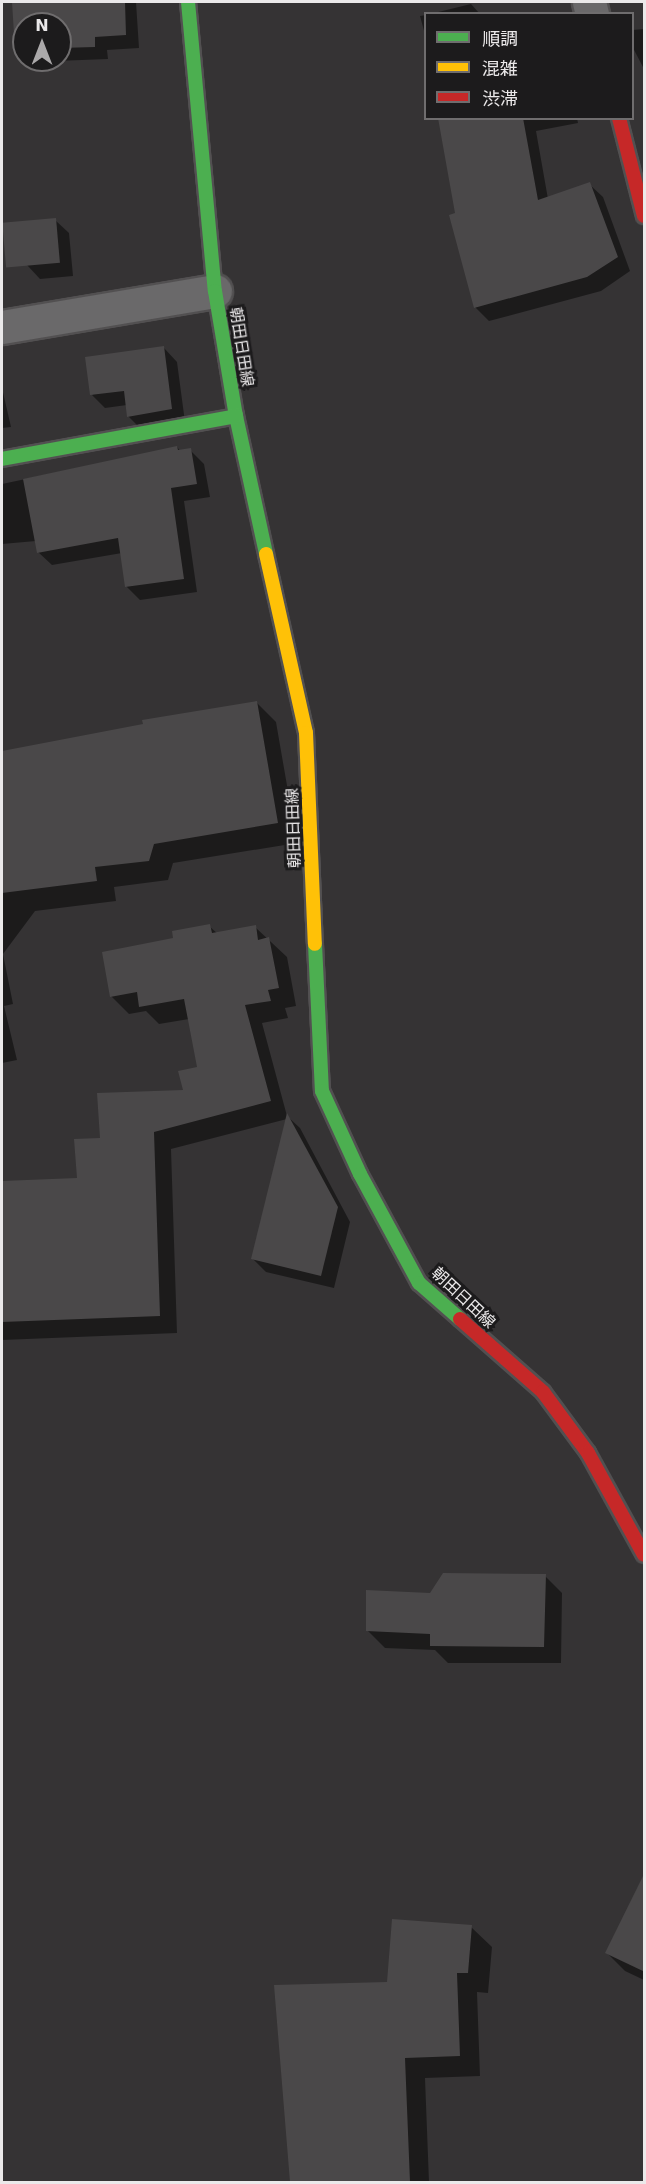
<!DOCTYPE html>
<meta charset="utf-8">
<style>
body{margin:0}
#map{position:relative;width:646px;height:2184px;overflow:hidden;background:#353334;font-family:"DejaVu Sans","Noto Sans JP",sans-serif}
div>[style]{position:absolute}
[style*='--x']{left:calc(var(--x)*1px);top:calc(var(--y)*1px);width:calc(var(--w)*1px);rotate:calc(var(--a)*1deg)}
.shadow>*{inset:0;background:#0007}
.building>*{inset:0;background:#4a4849;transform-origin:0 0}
.roads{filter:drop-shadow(2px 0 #525051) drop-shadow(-2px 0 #525051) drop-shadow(0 2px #525051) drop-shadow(0 -2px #525051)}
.street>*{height:33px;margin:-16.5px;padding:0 16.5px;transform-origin:16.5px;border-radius:16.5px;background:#6a696a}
.fast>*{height:14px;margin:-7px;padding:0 7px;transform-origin:7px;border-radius:7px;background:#4caf50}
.slow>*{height:14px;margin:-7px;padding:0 7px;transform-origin:7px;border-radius:7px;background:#ffc107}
.jam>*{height:14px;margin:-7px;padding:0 7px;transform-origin:7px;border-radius:7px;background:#c62828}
span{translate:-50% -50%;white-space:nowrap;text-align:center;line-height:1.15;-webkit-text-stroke:6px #1c1b1c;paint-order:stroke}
.street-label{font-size:16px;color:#ebe9ea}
.frame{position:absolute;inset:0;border:3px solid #ebe9ea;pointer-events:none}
.legend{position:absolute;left:424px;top:12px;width:210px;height:108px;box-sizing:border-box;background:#1c1b1c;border:2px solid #6f6d6e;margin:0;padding:8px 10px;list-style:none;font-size:18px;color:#ebe9ea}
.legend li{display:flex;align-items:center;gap:12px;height:30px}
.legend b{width:30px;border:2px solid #6f6d6e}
.north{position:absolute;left:12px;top:12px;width:60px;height:60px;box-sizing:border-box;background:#1c1b1c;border:2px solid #6f6d6e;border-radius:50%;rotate:0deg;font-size:16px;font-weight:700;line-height:24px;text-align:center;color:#ebe9ea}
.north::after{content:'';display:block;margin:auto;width:21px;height:27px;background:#aba9aa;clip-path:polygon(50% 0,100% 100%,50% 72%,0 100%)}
</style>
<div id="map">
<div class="shadow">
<i style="clip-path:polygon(14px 2px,136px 2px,139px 48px,107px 50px,108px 59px,30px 62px,27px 60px,60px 60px,60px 24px,24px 24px,24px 57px,16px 49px)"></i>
<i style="clip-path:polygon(471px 4px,480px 14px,430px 14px)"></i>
<i style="clip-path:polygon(426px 15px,426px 38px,420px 16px)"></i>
<i style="clip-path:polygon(644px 29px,644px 69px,632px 46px,632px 30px)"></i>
<i style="clip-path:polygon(439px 118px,577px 118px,578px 123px,536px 131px,548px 199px,589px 184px,603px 197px,630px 271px,601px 291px,489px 321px,475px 307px)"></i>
<i style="clip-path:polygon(55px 220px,69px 233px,73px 276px,40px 279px,27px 265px)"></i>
<i style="clip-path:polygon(164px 348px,177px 362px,185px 422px,142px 430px,128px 416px,127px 405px,105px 408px,92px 395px)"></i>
<i style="clip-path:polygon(2px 388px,11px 427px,2px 428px)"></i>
<i style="clip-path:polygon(177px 447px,181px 452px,190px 450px,204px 464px,210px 497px,184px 501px,197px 592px,140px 600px,126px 586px,122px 553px,52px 565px,38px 552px,36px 541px,2px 544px,2px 484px)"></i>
<i style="clip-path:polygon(256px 702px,276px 722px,297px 843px,173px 863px,168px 880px,114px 887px,116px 901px,35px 911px,3px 954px,13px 1004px,4px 1006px,17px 1060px,2px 1063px,2px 753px)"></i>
<i style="clip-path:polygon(209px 926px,218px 934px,255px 927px,287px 957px,296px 1006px,285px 1008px,288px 1018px,262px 1023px,287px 1116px,300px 1128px,350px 1222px,334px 1288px,266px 1272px,253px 1259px,287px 1119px,171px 1149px,177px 1333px,2px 1340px,2px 1183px,78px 1180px,101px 1139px,185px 1091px,198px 1068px,189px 1019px,159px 1024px,146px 1011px,129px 1014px,111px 996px,175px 939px)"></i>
<i style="clip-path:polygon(545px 1576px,562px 1593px,561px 1663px,448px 1663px,435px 1650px,385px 1648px,368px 1631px,430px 1594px)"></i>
<i style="clip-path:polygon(644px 1875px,644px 1980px,625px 1971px,607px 1953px)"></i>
<i style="clip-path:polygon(471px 1927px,492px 1947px,488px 1993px,477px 1992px,480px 2076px,425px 2078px,429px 2182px,292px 2182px,276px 1987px,388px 1983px)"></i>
</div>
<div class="building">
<i style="clip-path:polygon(12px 2px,125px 2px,126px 35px,95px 37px,95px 47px,60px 48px,60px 24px,24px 24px,24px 49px,15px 50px)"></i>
<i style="clip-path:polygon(438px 118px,523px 118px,538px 200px,590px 182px,618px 257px,587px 277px,474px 308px,449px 215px,455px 213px)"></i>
<i style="left:56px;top:218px;width:45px;height:54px;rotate:85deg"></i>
<i style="clip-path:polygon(164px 346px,172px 409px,127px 417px,124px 391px,90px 395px,85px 357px)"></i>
<i style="clip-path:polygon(177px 446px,178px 450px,191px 448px,197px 484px,171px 488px,184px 579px,125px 587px,118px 538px,37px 553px,23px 479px)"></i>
<i style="clip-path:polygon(257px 701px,278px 823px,154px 844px,149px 861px,95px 867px,97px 881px,2px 893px,2px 751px,143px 724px,142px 720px)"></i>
<i style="clip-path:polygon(210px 924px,212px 933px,256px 925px,258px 940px,269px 937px,279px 988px,268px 990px,271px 1001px,245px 1005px,271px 1101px,154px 1132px,160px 1316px,2px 1322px,2px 1181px,77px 1178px,74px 1139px,100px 1138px,97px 1093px,183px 1090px,178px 1071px,197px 1067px,184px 999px,139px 1007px,137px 992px,110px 997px,102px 952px,173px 938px,172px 931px)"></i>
<i style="clip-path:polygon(287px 1113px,338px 1207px,321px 1276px,251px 1259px)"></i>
<i style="clip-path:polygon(443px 1573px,546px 1574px,544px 1647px,430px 1646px,430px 1634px,366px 1631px,366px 1590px,430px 1593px)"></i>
<i style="clip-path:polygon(645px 1872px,645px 1972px,605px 1953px)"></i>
<i style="clip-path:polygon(392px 1919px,472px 1925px,468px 1973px,457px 1973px,460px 2056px,405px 2058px,410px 2182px,290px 2182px,274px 1985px,387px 1982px)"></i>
</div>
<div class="roads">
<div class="street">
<i style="--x:589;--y:2;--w:12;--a:76"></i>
<i style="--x:2;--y:327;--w:216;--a:-9.6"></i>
</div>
<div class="fast">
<i style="--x:188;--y:2;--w:290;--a:84.7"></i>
<i style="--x:215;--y:291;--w:127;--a:80.5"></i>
<i style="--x:236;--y:416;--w:141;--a:77.7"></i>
<i style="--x:2;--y:459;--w:238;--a:-10.4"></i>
<i style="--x:315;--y:944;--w:147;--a:87.3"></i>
<i style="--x:322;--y:1091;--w:91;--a:65.4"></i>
<i style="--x:360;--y:1174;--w:124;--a:61.6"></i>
<i style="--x:419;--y:1283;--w:55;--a:41.3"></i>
</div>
<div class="slow">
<i style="--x:266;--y:554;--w:183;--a:77.4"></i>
<i style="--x:306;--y:733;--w:211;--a:87.6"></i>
</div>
<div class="jam">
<i style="--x:619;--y:118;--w:101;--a:75.7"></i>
<i style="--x:460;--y:1319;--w:111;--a:41.3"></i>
<i style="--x:543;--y:1392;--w:76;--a:53.6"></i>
<i style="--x:588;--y:1453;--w:116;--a:61.2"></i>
</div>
</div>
<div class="street-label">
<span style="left:241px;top:347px;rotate:81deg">朝田日田線</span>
<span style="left:294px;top:828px;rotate:-92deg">朝田日田線</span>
<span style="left:463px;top:1298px;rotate:43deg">朝田日田線</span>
</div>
<div class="frame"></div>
<ul class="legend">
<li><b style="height:8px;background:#4caf50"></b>順調</li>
<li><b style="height:8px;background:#ffc107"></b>混雑</li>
<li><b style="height:8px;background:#c62828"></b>渋滞</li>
</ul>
<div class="north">N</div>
</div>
